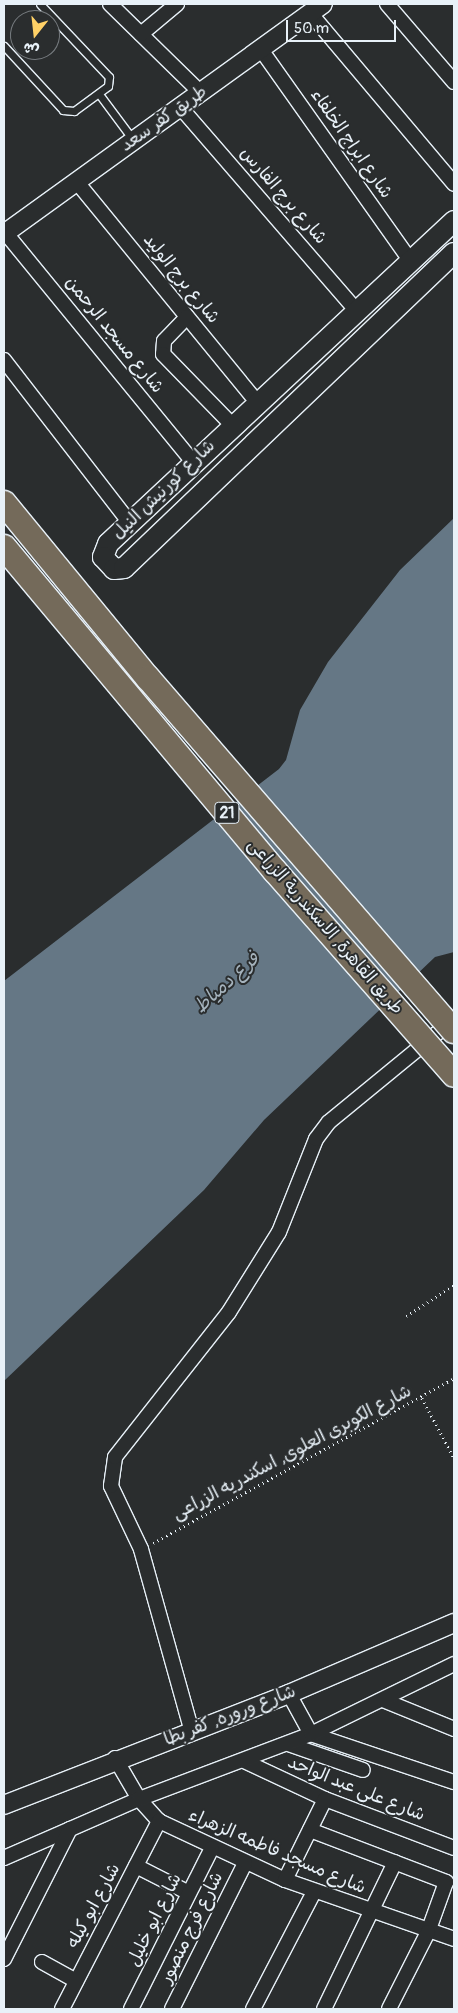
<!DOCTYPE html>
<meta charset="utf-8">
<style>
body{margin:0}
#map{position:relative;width:458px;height:2013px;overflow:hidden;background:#2a2d2e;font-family:Pangolin,"Playpen Sans Arabic",sans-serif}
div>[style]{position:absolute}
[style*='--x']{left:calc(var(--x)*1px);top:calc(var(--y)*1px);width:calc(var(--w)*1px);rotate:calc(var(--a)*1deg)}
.water>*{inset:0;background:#657785}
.path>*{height:2.5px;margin-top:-1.25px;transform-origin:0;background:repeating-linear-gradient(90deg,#e8f1f8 0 1px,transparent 0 5px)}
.roads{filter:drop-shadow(1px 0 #e8f1f8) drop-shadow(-1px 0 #e8f1f8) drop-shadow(0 1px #e8f1f8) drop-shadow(0 -1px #e8f1f8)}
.service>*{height:7px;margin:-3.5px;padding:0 3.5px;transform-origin:3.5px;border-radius:3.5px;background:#2a2d2e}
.minor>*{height:14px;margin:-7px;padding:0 7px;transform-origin:7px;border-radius:7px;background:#2a2d2e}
.tertiary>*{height:18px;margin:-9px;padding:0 9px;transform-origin:9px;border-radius:9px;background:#2a2d2e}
.secondary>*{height:20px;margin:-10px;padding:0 10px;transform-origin:10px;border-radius:10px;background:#2a2d2e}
.bridges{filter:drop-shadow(1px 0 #e8f1f8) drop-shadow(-1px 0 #e8f1f8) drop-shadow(0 1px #e8f1f8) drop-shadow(0 -1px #e8f1f8)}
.trunk-bridge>*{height:24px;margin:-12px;padding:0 12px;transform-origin:12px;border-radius:12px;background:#746a5a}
span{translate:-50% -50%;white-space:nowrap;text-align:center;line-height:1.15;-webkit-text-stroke:4px #2a2d2e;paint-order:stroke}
.shield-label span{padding:1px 4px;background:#2a2d2e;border:1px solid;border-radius:4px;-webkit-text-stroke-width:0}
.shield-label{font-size:16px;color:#e8f1f8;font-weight:700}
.street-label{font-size:18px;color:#e8f1f8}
.water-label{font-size:19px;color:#a6b4be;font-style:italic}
.frame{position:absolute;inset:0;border:5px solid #e8f1f8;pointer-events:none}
.north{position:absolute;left:10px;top:10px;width:50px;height:50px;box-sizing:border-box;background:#2a2d2e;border:1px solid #767b7f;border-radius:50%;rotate:196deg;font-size:14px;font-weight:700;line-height:20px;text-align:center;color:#e8f1f8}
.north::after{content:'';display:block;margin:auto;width:18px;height:22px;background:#ffd166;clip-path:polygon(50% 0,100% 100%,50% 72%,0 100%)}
.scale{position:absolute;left:286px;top:20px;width:110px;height:22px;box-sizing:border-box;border:2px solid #e8f1f8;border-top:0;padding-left:6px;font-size:15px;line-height:18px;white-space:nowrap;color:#e8f1f8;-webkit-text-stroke:4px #2a2d2e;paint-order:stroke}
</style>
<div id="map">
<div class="water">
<i style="clip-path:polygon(454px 518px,454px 952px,435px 957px,264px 1120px,204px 1190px,4px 1381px,4px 981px,279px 769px,286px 760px,300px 710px,328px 662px,400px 570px)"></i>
</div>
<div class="path">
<i style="--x:406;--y:1316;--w:57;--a:-32.9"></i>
<i style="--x:422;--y:1398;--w:68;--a:61.9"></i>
<i style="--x:153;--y:1543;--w:343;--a:-28.7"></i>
</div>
<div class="roads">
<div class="service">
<i style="--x:4;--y:46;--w:87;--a:47.3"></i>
<i style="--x:63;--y:110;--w:11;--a:5"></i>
<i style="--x:74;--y:111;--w:42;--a:-36.3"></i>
<i style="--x:108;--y:86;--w:9;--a:-84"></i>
<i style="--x:109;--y:77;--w:100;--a:-133.4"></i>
<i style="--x:99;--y:94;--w:59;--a:53.3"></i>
</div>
<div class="minor">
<i style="--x:110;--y:4;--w:127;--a:44.4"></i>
<i style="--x:387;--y:4;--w:103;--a:49.3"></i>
<i style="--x:311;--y:14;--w:222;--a:49.9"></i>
<i style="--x:141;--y:34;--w:47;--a:-39.8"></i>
<i style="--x:262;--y:51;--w:255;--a:54.7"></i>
<i style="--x:181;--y:108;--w:267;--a:49.1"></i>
<i style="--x:76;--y:181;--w:284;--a:50.7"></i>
<i style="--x:4;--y:231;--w:298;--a:50.7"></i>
<i style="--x:187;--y:317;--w:33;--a:134"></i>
<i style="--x:164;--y:341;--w:13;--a:94"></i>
<i style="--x:163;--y:354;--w:99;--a:45.8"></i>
<i style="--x:4;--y:360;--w:206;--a:52.3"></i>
<i style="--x:289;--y:1694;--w:46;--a:61.2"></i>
<i style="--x:311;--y:1734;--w:151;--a:18.6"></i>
<i style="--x:383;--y:1700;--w:77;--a:22.2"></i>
<i style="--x:192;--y:1732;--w:190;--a:-105.6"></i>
<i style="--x:141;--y:1549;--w:70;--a:-115.5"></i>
<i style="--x:111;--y:1486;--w:29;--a:-82"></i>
<i style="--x:115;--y:1457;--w:184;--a:-51.8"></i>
<i style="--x:229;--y:1312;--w:94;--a:-58"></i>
<i style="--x:279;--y:1232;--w:100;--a:-68.3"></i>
<i style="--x:316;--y:1139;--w:21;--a:-53"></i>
<i style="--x:329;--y:1122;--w:159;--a:-39.4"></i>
<i style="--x:288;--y:1744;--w:79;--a:19.1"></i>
<i style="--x:115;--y:1758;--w:48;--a:59.7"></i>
<i style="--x:139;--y:1799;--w:30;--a:48"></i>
<i style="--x:159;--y:1821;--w:139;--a:25.1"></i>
<i style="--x:285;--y:1880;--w:179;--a:19.2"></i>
<i style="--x:244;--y:1761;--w:89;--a:25.1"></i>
<i style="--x:325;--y:1799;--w:138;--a:20.8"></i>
<i style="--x:310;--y:1830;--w:146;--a:20.9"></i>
<i style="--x:446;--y:1882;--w:53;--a:109.8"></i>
<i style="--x:428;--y:1932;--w:86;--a:116.9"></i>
<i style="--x:4;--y:1858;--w:147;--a:-23.6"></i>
<i style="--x:139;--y:1799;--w:184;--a:-20.7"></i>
<i style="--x:311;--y:1734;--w:159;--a:-26.1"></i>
<i style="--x:136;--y:1866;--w:59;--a:27"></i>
<i style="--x:285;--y:1880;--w:90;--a:-63.7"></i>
<i style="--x:4;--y:1959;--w:146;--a:-63.1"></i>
<i style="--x:42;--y:1962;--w:39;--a:29"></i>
<i style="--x:62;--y:2009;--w:212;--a:-62.7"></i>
<i style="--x:131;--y:2009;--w:180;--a:-63.3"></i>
<i style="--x:172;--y:2009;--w:163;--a:-63.4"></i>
<i style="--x:253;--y:2009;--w:132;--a:-62.5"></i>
<i style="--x:324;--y:2009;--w:163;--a:-64.2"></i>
</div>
<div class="tertiary">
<i style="--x:4;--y:234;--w:393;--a:-35.8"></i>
<i style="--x:4;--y:1805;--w:306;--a:-21.3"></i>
<i style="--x:289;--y:1694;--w:180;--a:-23.3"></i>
</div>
<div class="secondary">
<i style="--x:454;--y:221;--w:473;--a:137"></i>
<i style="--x:108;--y:544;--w:14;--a:111"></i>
<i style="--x:103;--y:557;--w:16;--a:47"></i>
<i style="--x:114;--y:569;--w:10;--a:-6"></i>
<i style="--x:124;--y:568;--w:456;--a:-43.7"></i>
</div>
</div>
<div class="bridges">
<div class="trunk-bridge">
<i style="--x:4;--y:503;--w:227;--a:50.6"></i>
<i style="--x:148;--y:678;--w:467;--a:49.1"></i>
<i style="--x:4;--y:547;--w:422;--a:50.1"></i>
<i style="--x:275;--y:871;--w:271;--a:48.7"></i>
</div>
</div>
<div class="shield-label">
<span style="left:227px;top:813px">21</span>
</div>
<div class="street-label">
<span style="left:164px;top:119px;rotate:-35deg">طريق كفر سعد</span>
<span style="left:351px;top:144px;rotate:55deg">شارع ابراج الخلفاء</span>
<span style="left:283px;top:196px;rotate:49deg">شارع برج الفارس</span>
<span style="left:181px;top:279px;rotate:51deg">شارع برج الوليد</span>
<span style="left:114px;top:335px;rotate:51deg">شارع مسجد الرحمن</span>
<span style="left:164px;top:490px;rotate:-44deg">شارع كورنيش النيل</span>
<span style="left:325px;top:927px;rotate:49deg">طريق القاهرة, الاسكندرية الزراعى</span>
<span style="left:292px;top:1453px;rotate:-28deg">شارع الكوبرى العلوى, اسكندريه الزراعى</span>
<span style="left:230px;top:1716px;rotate:-21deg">شارع وروره, كفر بطا</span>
<span style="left:356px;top:1789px;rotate:22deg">شارع على عبد الواحد</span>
<span style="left:277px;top:1852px;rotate:23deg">شارع مسجد فاطمه الزهراء</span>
<span style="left:94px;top:1906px;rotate:-62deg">شارع ابو كيله</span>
<span style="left:155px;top:1920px;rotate:-64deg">شارع ابو خليل</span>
<span style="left:192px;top:1928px;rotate:-64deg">شارع فرج منصور</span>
</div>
<div class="water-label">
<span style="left:227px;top:983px;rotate:-42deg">فرع دمياط</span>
</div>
<div class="frame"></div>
<div class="north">ش</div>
<div class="scale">50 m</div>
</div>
